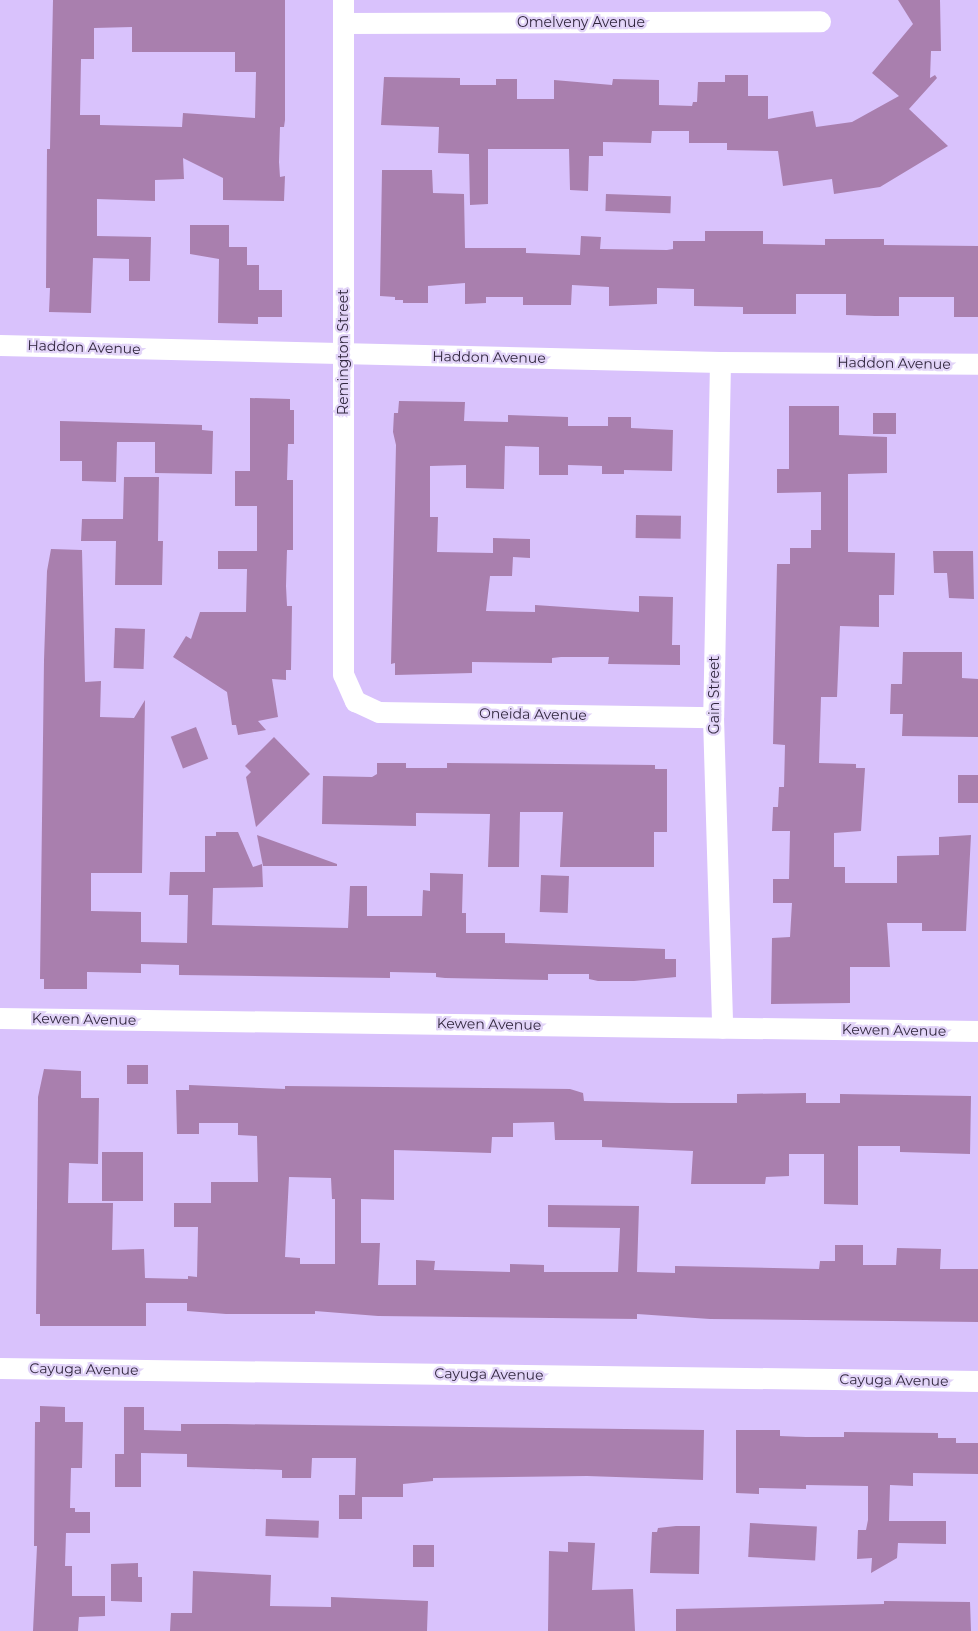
<!DOCTYPE html>
<style>
body{margin:0}
#map{position:relative;width:978px;height:1631px;overflow:hidden;background:#d9c2fc;font-family:Montserrat,sans-serif}
div>[style]{position:absolute}
[style*='--x']{left:calc(var(--x)*1px);top:calc(var(--y)*1px);width:calc(var(--w)*1px);rotate:calc(var(--a)*1deg)}
.building>*{inset:0;background:#a97fae;transform-origin:0 0}
.minor>*{height:21px;margin:-10.5px;padding:0 10.5px;transform-origin:10.5px;border-radius:10.5px;background:#fff}
span{translate:-50% -50%;white-space:nowrap;text-align:center;line-height:1.15;-webkit-text-stroke:4.5px #e2d4f8;paint-order:stroke}
.street-label{font-size:14px;color:#31273e}
</style>
<div id="map">
<div class="building">
<i style="clip-path:polygon(evenodd,53px 0,285px 0,285px 120px,284px 127px,280px 127px,279px 162px,280px 177px,285px 176px,284px 201px,223px 200px,223px 178px,183px 158px,184px 179px,155px 180px,155px 201px,97px 199px,97px 236px,151px 237px,150px 281px,129px 281px,129px 259px,93px 258px,91px 313px,49px 312px,50px 288px,46px 288px,47px 149px,50px 149px,53px 0,132px 27px,132px 52px,235px 52px,235px 72px,256px 72px,255px 118px,183px 113px,182px 127px,100px 125px,100px 115px,80px 115px,81px 59px,94px 59px,94px 28px,132px 27px)"></i>
<i style="clip-path:polygon(898px 0,940px 0,941px 51px,931px 51px,930px 78px,935px 75px,937px 78px,909px 109px,948px 146px,880px 187px,834px 194px,832px 179px,783px 186px,778px 151px,727px 150px,727px 143px,689px 143px,689px 131px,652px 131px,651px 143px,603px 142px,603px 156px,589px 156px,588px 191px,570px 190px,569px 149px,488px 149px,488px 204px,470px 205px,469px 154px,438px 153px,439px 127px,381px 125px,384px 77px,460px 78px,460px 85px,496px 85px,496px 79px,517px 79px,517px 99px,554px 99px,554px 80px,612px 85px,613px 79px,659px 80px,659px 105px,692px 106px,693px 102px,697px 102px,698px 82px,725px 82px,725px 75px,748px 75px,748px 96px,768px 96px,768px 119px,813px 111px,816px 127px,852px 122px,899px 96px,872px 73px,913px 24px)"></i>
<i style="clip-path:polygon(382px 170px,432px 170px,433px 193px,464px 194px,465px 248px,526px 248px,526px 253px,580px 255px,581px 236px,601px 237px,600px 249px,667px 250px,673px 249px,673px 241px,705px 241px,705px 231px,763px 231px,763px 244px,825px 245px,825px 239px,884px 239px,884px 245px,978px 246px,978px 317px,954px 317px,954px 297px,899px 297px,899px 316px,875px 316px,846px 315px,846px 294px,796px 294px,796px 314px,743px 314px,743px 307px,694px 306px,694px 289px,657px 288px,657px 304px,609px 306px,609px 287px,572px 285px,571px 305px,523px 305px,523px 297px,486px 297px,486px 303px,465px 304px,465px 283px,428px 286px,428px 303px,403px 303px,403px 300px,395px 300px,395px 297px,380px 296px)"></i>
<i style="left:606px;top:194px;width:65px;height:17px;rotate:2deg"></i>
<i style="clip-path:polygon(190px 225px,229px 225px,229px 247px,247px 247px,247px 265px,259px 265px,259px 290px,282px 290px,282px 317px,258px 317px,258px 324px,218px 323px,219px 259px,190px 254px)"></i>
<i style="clip-path:polygon(250px 398px,290px 399px,290px 410px,294px 410px,294px 444px,288px 444px,287px 480px,293px 480px,293px 550px,287px 550px,286px 586px,287px 606px,292px 606px,291px 670px,286px 670px,286px 680px,272px 679px,278px 717px,258px 721px,266px 730px,238px 735px,236px 725px,232px 725px,227px 692px,173px 657px,186px 636px,191px 639px,200px 612px,246px 612px,247px 569px,218px 569px,218px 551px,257px 551px,257px 506px,235px 506px,235px 471px,250px 471px)"></i>
<i style="clip-path:polygon(399px 401px,465px 402px,464px 421px,508px 422px,508px 415px,568px 417px,568px 426px,608px 426px,608px 417px,631px 417px,631px 428px,673px 430px,672px 471px,624px 470px,624px 474px,602px 474px,602px 466px,568px 465px,568px 475px,539px 475px,539px 447px,505px 446px,504px 489px,466px 488px,466px 465px,430px 466px,430px 517px,438px 517px,437px 552px,493px 553px,493px 538px,530px 539px,530px 558px,513px 557px,512px 576px,490px 576px,486px 611px,535px 612px,535px 605px,639px 612px,639px 596px,673px 597px,672px 645px,680px 645px,680px 665px,608px 664px,609px 657px,561px 657px,552px 658px,552px 663px,472px 662px,472px 673px,395px 675px,395px 663px,391px 664px,396px 445px,393px 432px,394px 413px,398px 413px)"></i>
<i style="clip-path:polygon(789px 406px,839px 406px,839px 435px,887px 437px,887px 473px,848px 474px,848px 552px,895px 553px,894px 595px,879px 595px,879px 627px,840px 626px,837px 697px,821px 697px,819px 763px,856px 764px,856px 768px,865px 768px,861px 831px,834px 833px,834px 867px,845px 867px,845px 883px,897px 883px,897px 856px,939px 855px,939px 837px,971px 835px,966px 931px,922px 931px,922px 923px,887px 923px,890px 967px,850px 967px,850px 1003px,771px 1004px,772px 938px,790px 937px,792px 903px,773px 903px,773px 879px,789px 879px,790px 831px,772px 831px,773px 807px,778px 807px,779px 787px,784px 787px,785px 745px,773px 744px,777px 564px,790px 564px,790px 548px,811px 548px,811px 530px,821px 530px,821px 492px,777px 493px,777px 469px,789px 469px)"></i>
<i style="left:873px;top:413px;width:23px;height:21px"></i>
<i style="clip-path:polygon(60px 421px,202px 425px,202px 430px,213px 431px,212px 474px,155px 473px,155px 442px,117px 442px,116px 482px,82px 481px,82px 461px,60px 461px)"></i>
<i style="clip-path:polygon(124px 477px,159px 477px,158px 541px,163px 541px,162px 585px,115px 585px,116px 541px,81px 541px,82px 519px,123px 519px)"></i>
<i style="left:636px;top:515px;width:45px;height:23px;rotate:1deg"></i>
<i style="clip-path:polygon(51px 549px,82px 550px,85px 682px,101px 681px,100px 717px,134px 718px,145px 700px,142px 873px,91px 873px,91px 911px,141px 912px,141px 942px,187px 943px,188px 895px,169px 895px,170px 872px,205px 872px,205px 836px,216px 836px,216px 832px,238px 832px,253px 867px,262px 864px,263px 887px,213px 888px,212px 925px,348px 928px,350px 886px,367px 886px,367px 916px,422px 916px,423px 890px,430px 891px,430px 873px,463px 874px,462px 913px,466px 913px,466px 933px,505px 933px,505px 943px,665px 949px,665px 959px,676px 959px,676px 977px,634px 981px,598px 981px,589px 979px,589px 974px,548px 974px,548px 980px,445px 978px,436px 977px,436px 973px,390px 972px,390px 978px,179px 975px,179px 965px,141px 964px,141px 973px,87px 972px,87px 989px,44px 989px,44px 979px,40px 979px,44px 660px,47px 571px)"></i>
<i style="clip-path:polygon(933px 551px,973px 551px,974px 599px,949px 598px,947px 573px,934px 573px)"></i>
<i style="left:115px;top:628px;width:30px;height:40px;rotate:2deg"></i>
<i style="clip-path:polygon(903px 652px,962px 652px,962px 678px,978px 679px,978px 737px,902px 736px,903px 714px,890px 714px,891px 684px,902px 684px)"></i>
<i style="left:196px;top:727px;width:34px;height:27px;rotate:69deg"></i>
<i style="clip-path:polygon(274px 737px,310px 774px,256px 827px,246px 777px,251px 772px,245px 766px)"></i>
<i style="clip-path:polygon(377px 763px,406px 763px,406px 768px,447px 768px,447px 763px,655px 765px,655px 769px,667px 769px,667px 832px,654px 832px,654px 867px,560px 867px,563px 812px,520px 812px,519px 867px,488px 867px,490px 814px,416px 813px,416px 826px,322px 824px,323px 776px,372px 777px,377px 774px)"></i>
<i style="left:958px;top:775px;width:20px;height:28px"></i>
<i style="clip-path:polygon(257px 835px,337px 864px,337px 866px,263px 866px)"></i>
<i style="left:541px;top:875px;width:28px;height:37px;rotate:2deg"></i>
<i style="left:127px;top:1065px;width:21px;height:19px"></i>
<i style="clip-path:polygon(evenodd,44px 1069px,81px 1071px,81px 1098px,99px 1098px,98px 1164px,69px 1163px,68px 1203px,113px 1203px,112px 1250px,144px 1249px,145px 1278px,188px 1279px,188px 1276px,197px 1277px,198px 1227px,174px 1227px,174px 1203px,211px 1203px,211px 1182px,258px 1182px,257px 1136px,238px 1135px,238px 1123px,199px 1123px,199px 1134px,177px 1134px,176px 1090px,189px 1090px,189px 1085px,285px 1089px,285px 1086px,570px 1089px,583px 1093px,584px 1101px,671px 1103px,737px 1103px,737px 1094px,806px 1093px,806px 1103px,840px 1103px,840px 1094px,971px 1096px,970px 1154px,900px 1152px,900px 1146px,858px 1146px,858px 1205px,824px 1204px,824px 1154px,789px 1154px,789px 1176px,766px 1177px,765px 1184px,691px 1184px,693px 1151px,602px 1147px,602px 1140px,555px 1140px,554px 1122px,513px 1123px,513px 1137px,492px 1137px,491px 1153px,394px 1150px,394px 1200px,361px 1199px,361px 1243px,380px 1243px,378px 1285px,416px 1285px,416px 1260px,435px 1261px,434px 1270px,510px 1272px,510px 1264px,544px 1265px,544px 1272px,618px 1272px,620px 1228px,548px 1227px,548px 1205px,639px 1206px,637px 1272px,675px 1273px,675px 1266px,819px 1269px,820px 1261px,835px 1261px,835px 1245px,863px 1245px,863px 1265px,896px 1265px,897px 1248px,941px 1249px,940px 1269px,978px 1269px,978px 1322px,710px 1319px,637px 1314px,637px 1319px,378px 1316px,315px 1311px,315px 1314px,226px 1314px,187px 1311px,187px 1303px,146px 1303px,146px 1326px,40px 1326px,40px 1314px,36px 1314px,38px 1097px,44px 1069px,289px 1177px,331px 1178px,332px 1199px,335px 1199px,335px 1264px,300px 1264px,300px 1258px,285px 1257px,289px 1177px)"></i>
<i style="left:102px;top:1152px;width:41px;height:49px"></i>
<i style="clip-path:polygon(40px 1406px,65px 1407px,65px 1422px,83px 1422px,82px 1468px,71px 1468px,70px 1508px,75px 1508px,75px 1512px,90px 1512px,90px 1533px,66px 1533px,65px 1566px,72px 1566px,72px 1596px,105px 1596px,105px 1616px,79px 1617px,78px 1631px,33px 1631px,37px 1546px,34px 1546px,35px 1422px,40px 1422px)"></i>
<i style="clip-path:polygon(124px 1407px,144px 1407px,144px 1430px,181px 1431px,181px 1424px,226px 1424px,704px 1430px,703px 1480px,587px 1476px,433px 1478px,433px 1481px,403px 1484px,403px 1497px,362px 1497px,362px 1519px,339px 1519px,339px 1495px,355px 1495px,356px 1458px,312px 1458px,311px 1478px,282px 1478px,282px 1470px,187px 1467px,187px 1454px,141px 1453px,141px 1487px,115px 1487px,115px 1454px,124px 1454px)"></i>
<i style="clip-path:polygon(736px 1430px,780px 1430px,780px 1436px,806px 1437px,844px 1437px,844px 1432px,938px 1433px,938px 1438px,956px 1438px,956px 1443px,978px 1443px,978px 1474px,913px 1473px,913px 1486px,890px 1485px,889px 1521px,946px 1521px,946px 1544px,898px 1543px,897px 1558px,871px 1573px,872px 1558px,857px 1559px,858px 1530px,866px 1530px,868px 1520px,868px 1486px,806px 1485px,806px 1489px,759px 1488px,759px 1494px,736px 1493px)"></i>
<i style="left:266px;top:1519px;width:53px;height:17px;rotate:2deg"></i>
<i style="left:750px;top:1523px;width:67px;height:34px;rotate:3deg"></i>
<i style="clip-path:polygon(676px 1526px,700px 1526px,699px 1574px,650px 1573px,652px 1532px,657px 1532px,658px 1528px)"></i>
<i style="clip-path:polygon(568px 1542px,595px 1543px,592px 1590px,633px 1589px,635px 1631px,548px 1631px,549px 1551px,568px 1552px)"></i>
<i style="left:413px;top:1545px;width:21px;height:22px"></i>
<i style="clip-path:polygon(138px 1563px,138px 1577px,142px 1577px,142px 1602px,111px 1601px,111px 1564px)"></i>
<i style="clip-path:polygon(193px 1571px,271px 1575px,270px 1606px,331px 1607px,331px 1597px,428px 1601px,427px 1631px,170px 1631px,171px 1613px,192px 1613px)"></i>
<i style="clip-path:polygon(884px 1601px,970px 1602px,971px 1631px,676px 1631px,676px 1609px,884px 1604px)"></i>
</div>
<div class="minor">
<i style="--x:343;--y:0;--w:674;--a:90"></i>
<i style="--x:343;--y:674;--w:30;--a:66"></i>
<i style="--x:355;--y:701;--w:26;--a:25"></i>
<i style="--x:379;--y:712;--w:334;--a:0.9"></i>
<i style="--x:343;--y:23;--w:477;--a:-0.2"></i>
<i style="--x:0;--y:345;--w:720;--a:1.35"></i>
<i style="--x:720;--y:362;--w:258;--a:0.4"></i>
<i style="--x:720;--y:362;--w:355;--a:91.1"></i>
<i style="--x:713;--y:717;--w:311;--a:88.3"></i>
<i style="--x:0;--y:1018;--w:978;--a:0.76"></i>
<i style="--x:0;--y:1368;--w:978;--a:0.76"></i>
</div>
<div class="street-label">
<span style="left:581px;top:22px">Omelveny Avenue</span>
<span style="left:84px;top:347px;rotate:2deg">Haddon Avenue</span>
<span style="left:343px;top:352px;rotate:-90deg">Remington Street</span>
<span style="left:489px;top:357px;rotate:1deg">Haddon Avenue</span>
<span style="left:894px;top:363px;rotate:1deg">Haddon Avenue</span>
<span style="left:714px;top:695px;rotate:-90deg">Gain Street</span>
<span style="left:533px;top:714px;rotate:1deg">Oneida Avenue</span>
<span style="left:84px;top:1019px;rotate:1deg">Kewen Avenue</span>
<span style="left:489px;top:1024px;rotate:1deg">Kewen Avenue</span>
<span style="left:894px;top:1030px;rotate:1deg">Kewen Avenue</span>
<span style="left:84px;top:1369px;rotate:1deg">Cayuga Avenue</span>
<span style="left:489px;top:1374px;rotate:1deg">Cayuga Avenue</span>
<span style="left:894px;top:1380px;rotate:1deg">Cayuga Avenue</span>
</div>
</div>
